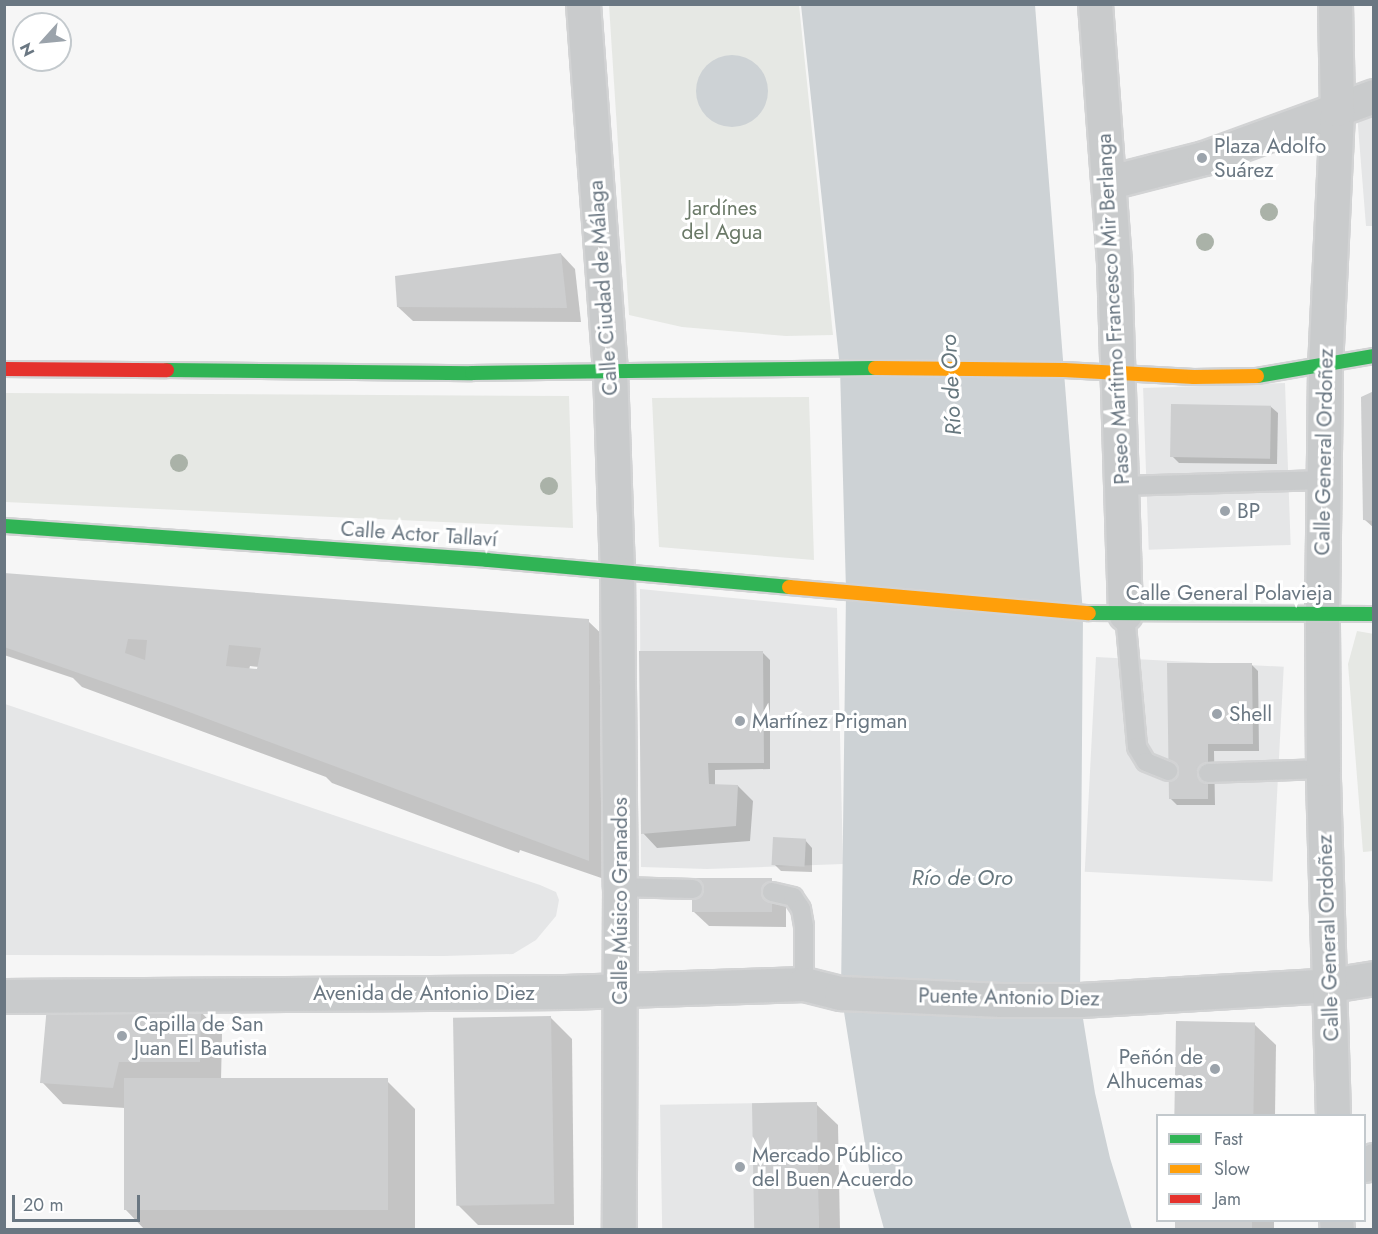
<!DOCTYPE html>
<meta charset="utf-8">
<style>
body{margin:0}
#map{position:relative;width:1378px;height:1234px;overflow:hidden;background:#f6f6f6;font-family:Jost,sans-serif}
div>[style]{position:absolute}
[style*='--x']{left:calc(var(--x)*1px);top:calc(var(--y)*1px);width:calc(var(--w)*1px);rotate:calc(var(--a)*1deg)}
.built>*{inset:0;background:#e5e6e7;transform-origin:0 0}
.green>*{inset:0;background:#e6e8e4}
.water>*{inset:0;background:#cdd2d5}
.round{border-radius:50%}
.shadow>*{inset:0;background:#0003;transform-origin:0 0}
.building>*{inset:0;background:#cdcecf;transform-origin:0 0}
.roads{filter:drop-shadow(2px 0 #d2d3d4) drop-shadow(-2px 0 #d2d3d4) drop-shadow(0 2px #d2d3d4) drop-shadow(0 -2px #d2d3d4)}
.lane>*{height:18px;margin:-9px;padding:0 9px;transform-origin:9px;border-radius:9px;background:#c9cbcc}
.street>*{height:33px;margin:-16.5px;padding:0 16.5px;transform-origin:16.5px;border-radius:16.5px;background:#c9cbcc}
.fast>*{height:14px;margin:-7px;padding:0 7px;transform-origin:7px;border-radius:7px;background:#30b455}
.slow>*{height:14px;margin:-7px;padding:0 7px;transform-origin:7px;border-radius:7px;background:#ff9f0a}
.jam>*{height:14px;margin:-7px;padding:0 7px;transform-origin:7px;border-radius:7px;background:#e5322d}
.trees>*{width:18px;height:18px;margin:-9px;border-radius:50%;background:#aab2a8}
.dots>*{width:16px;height:16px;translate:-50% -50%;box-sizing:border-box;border:3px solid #fff;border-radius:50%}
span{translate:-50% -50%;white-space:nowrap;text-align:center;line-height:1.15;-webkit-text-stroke:6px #fff;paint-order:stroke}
.poi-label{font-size:21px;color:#6a7782}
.left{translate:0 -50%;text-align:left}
.right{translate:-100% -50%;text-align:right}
.park-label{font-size:21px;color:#6b7a68}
.street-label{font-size:21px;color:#6a7782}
.water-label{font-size:22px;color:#66777e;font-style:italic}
.frame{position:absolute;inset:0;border:6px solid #6a7782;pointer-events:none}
.legend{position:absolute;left:1156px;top:1114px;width:210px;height:108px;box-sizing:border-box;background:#fff;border:2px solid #c3c9cd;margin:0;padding:8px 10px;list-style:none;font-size:18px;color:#6a7782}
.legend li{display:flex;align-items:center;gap:12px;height:30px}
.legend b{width:30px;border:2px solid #c3c9cd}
.north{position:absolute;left:12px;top:12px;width:60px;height:60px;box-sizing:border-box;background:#fff;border:2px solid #c3c9cd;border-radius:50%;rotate:243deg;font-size:16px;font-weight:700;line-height:24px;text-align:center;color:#6a7782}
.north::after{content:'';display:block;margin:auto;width:21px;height:27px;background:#9ba3ab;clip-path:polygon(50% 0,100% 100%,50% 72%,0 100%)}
.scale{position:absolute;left:12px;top:1195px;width:128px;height:27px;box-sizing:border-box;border:3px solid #6a7782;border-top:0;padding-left:8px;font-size:18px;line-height:21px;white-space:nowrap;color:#6a7782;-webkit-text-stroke:4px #fff;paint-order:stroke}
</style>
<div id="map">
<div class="built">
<i style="clip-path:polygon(1373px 95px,1373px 226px,1366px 226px,1356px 101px)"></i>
<i style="left:1285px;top:383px;width:162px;height:142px;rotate:88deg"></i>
<i style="clip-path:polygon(640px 589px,837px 608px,843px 864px,707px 869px,641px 867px)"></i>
<i style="left:1096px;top:657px;width:188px;height:215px;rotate:3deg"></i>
<i style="clip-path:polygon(5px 704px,540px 885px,556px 892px,559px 900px,556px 916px,536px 940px,513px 954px,444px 956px,5px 955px)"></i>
<i style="left:817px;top:1102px;width:127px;height:157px;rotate:89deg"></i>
</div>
<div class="green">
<i style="clip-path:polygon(609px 5px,799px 5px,833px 335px,786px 336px,682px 327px,629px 315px)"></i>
<i style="clip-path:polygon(5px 393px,569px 396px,573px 528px,5px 502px)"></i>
<i style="clip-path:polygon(809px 397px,814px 560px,659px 547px,652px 398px)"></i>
<i style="clip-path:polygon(1357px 631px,1374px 634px,1374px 851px,1363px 852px,1348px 664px)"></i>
</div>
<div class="water">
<i style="clip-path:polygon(801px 5px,1035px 5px,1083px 613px,1080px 1000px,1095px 1093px,1110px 1158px,1132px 1229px,884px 1229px,871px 1182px,841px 993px,846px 591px,840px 368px)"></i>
<i class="round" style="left:696px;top:55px;width:72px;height:72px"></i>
</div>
<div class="shadow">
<i style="clip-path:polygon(561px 254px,575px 269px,581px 322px,413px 321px,398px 307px)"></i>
<i style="clip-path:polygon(1374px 393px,1374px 528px,1365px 520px)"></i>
<i style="clip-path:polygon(1270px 406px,1278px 413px,1277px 464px,1179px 463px,1172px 456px)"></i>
<i style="clip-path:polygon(evenodd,4px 575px,588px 621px,610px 642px,610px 881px,520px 850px,519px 853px,332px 783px,326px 777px,82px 687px,73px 678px,4px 655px,4px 575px,250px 666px,259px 667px,259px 671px,249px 670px,250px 666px)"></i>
<i style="clip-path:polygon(763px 653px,770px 660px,770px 769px,715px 770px,715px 786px,738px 786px,753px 801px,750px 841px,657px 848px,643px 833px)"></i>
<i style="clip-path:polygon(1251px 664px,1258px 671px,1259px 751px,1214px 751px,1215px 805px,1177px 805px,1170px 798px)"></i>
<i style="clip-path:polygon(805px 840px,812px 848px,812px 872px,781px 871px,774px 864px)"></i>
<i style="clip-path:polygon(771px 880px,786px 895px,786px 927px,709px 926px,694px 912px)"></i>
<i style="clip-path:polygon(201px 1012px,222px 1034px,221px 1081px,388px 1082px,415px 1109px,415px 1230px,145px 1230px,125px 1209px,125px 1108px,63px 1104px,42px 1082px)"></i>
<i style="clip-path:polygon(550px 1017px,572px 1039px,574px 1225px,478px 1225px,457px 1204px)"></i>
<i style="clip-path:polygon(1254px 1024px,1276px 1045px,1275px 1116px,1177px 1116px)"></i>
<i style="clip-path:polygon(816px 1104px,838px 1125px,840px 1230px,756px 1230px)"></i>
<i style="left:1177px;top:1220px;width:97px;height:10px"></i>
</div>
<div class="building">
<i style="clip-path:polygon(561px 253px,567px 308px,397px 307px,395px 276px)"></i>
<i style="clip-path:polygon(1374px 391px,1374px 521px,1363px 520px,1361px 397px)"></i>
<i style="left:1171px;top:404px;width:100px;height:53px;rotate:1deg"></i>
<i style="clip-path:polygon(evenodd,4px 573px,589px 619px,589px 861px,173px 706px,4px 647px,4px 573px,128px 639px,147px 640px,145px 660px,125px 653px,128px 639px,4px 573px,229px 645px,261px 648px,257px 669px,226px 666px,229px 645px)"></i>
<i style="clip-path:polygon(639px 651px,763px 651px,764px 763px,708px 763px,709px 784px,738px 785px,736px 826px,641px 834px)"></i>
<i style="clip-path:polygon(1167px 663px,1252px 663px,1253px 744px,1208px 744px,1208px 799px,1169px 799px)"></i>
<i style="left:773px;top:837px;width:33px;height:28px;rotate:3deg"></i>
<i style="left:692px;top:878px;width:80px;height:34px"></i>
<i style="clip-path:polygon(47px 1006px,201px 1011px,200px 1062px,119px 1062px,113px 1088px,40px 1083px)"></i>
<i style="left:551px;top:1016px;width:188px;height:98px;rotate:89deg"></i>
<i style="left:1176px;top:1021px;width:79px;height:95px;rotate:1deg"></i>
<i style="left:124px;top:1078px;width:264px;height:132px"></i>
<i style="left:817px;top:1102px;width:128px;height:65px;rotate:89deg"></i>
<i style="left:1175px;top:1220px;width:77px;height:10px"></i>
</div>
<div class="roads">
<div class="lane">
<i style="--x:1121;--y:486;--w:204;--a:-1.7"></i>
<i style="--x:1125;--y:614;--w:134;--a:84.8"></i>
<i style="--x:1137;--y:747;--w:17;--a:59"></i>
<i style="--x:1146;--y:762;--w:24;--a:22"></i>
<i style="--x:1208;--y:773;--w:115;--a:-2"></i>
<i style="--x:620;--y:887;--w:73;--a:1.6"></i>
<i style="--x:772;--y:892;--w:22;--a:13"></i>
<i style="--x:793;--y:897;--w:14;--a:56"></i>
<i style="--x:801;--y:909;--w:17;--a:80"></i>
<i style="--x:804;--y:926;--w:58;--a:90"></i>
</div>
<div class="street">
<i style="--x:583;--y:4;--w:368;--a:85.8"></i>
<i style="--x:610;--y:371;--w:201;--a:88"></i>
<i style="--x:617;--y:572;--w:315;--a:89.5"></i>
<i style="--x:620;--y:887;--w:343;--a:90.2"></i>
<i style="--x:1095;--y:4;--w:259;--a:85.8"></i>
<i style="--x:1114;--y:262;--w:352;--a:88.2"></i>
<i style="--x:1110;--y:182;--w:97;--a:-14.3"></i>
<i style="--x:1204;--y:158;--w:181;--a:-20"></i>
<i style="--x:4;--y:996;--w:561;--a:-0.41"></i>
<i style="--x:565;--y:992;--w:239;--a:-1.9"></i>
<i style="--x:804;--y:984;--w:38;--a:14"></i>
<i style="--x:841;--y:993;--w:160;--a:2.5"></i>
<i style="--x:1001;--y:1000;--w:79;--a:0"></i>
<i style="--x:1080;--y:1000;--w:251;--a:-3.4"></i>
<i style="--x:1331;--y:985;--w:44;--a:-9.2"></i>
<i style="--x:1333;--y:1116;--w:347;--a:-91.7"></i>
<i style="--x:1323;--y:769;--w:153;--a:-90.4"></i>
<i style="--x:1322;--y:616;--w:249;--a:-89.3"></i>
<i style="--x:1325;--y:367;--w:258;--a:-87.3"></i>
<i style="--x:1337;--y:109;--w:105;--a:-91.1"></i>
<i style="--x:1364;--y:1165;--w:11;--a:-27"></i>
<i style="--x:1336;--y:1220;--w:10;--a:84"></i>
</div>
<div class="fast">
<i style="--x:167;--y:370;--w:305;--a:0.6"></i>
<i style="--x:472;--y:373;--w:403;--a:-0.7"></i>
<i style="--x:1257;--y:376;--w:119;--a:-9.7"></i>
<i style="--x:4;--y:526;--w:484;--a:4"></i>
<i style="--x:487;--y:560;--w:303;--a:5.1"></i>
<i style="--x:1089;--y:613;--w:285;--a:0.2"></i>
</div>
<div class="slow">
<i style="--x:875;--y:368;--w:189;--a:0.6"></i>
<i style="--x:1064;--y:370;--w:130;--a:3.1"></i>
<i style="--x:1194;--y:377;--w:63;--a:-0.9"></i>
<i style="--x:789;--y:587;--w:301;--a:5"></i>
</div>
<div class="jam">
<i style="--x:4;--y:369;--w:163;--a:0.4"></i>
</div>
</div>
<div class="trees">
<i style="left:1269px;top:212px"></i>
<i style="left:1205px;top:242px"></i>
<i style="left:179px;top:463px"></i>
<i style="left:549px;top:486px"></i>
</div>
<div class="dots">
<i style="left:1202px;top:158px;background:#9ba3ab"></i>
<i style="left:1225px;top:511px;background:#9ba3ab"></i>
<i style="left:1217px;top:714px;background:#9ba3ab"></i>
<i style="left:740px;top:721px;background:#9ba3ab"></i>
<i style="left:122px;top:1036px;background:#9ba3ab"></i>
<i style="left:1215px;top:1069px;background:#9ba3ab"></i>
<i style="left:740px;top:1167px;background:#9ba3ab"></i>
</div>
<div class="poi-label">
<span class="left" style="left:1214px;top:158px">Plaza Adolfo<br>Suárez</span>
<span class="left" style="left:1237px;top:511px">BP</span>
<span class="left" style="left:1229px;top:714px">Shell</span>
<span class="left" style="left:752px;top:721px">Martínez Prigman</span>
<span class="left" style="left:134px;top:1036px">Capilla de San<br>Juan El Bautista</span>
<span class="right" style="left:1203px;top:1069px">Peñón de<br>Alhucemas</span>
<span class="left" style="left:752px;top:1167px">Mercado Público<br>del Buen Acuerdo</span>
</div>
<div class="park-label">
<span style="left:722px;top:220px">Jardínes<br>del Agua</span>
</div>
<div class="street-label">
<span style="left:603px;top:288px;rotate:-94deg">Calle Ciudad de Málaga</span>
<span style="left:1113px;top:309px;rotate:-93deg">Paseo Marítimo Francesco Mir Berlanga</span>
<span style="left:1324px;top:452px;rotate:-89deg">Calle General Ordoñez</span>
<span style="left:419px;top:534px;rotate:4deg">Calle Actor Tallaví</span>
<span style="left:1229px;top:593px">Calle General Polavieja</span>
<span style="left:620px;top:901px;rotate:-90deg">Calle Músico Granados</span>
<span style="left:1328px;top:938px;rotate:-92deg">Calle General Ordoñez</span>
<span style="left:424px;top:993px">Avenida de Antonio Diez</span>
<span style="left:1009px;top:997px;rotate:1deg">Puente Antonio Diez</span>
</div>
<div class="water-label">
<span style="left:951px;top:385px;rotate:-93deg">Río de Oro</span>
<span style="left:962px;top:878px">Río de Oro</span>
</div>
<div class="frame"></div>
<ul class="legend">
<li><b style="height:8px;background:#30b455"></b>Fast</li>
<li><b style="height:8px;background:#ff9f0a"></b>Slow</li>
<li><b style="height:8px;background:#e5322d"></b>Jam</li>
</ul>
<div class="north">N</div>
<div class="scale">20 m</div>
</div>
